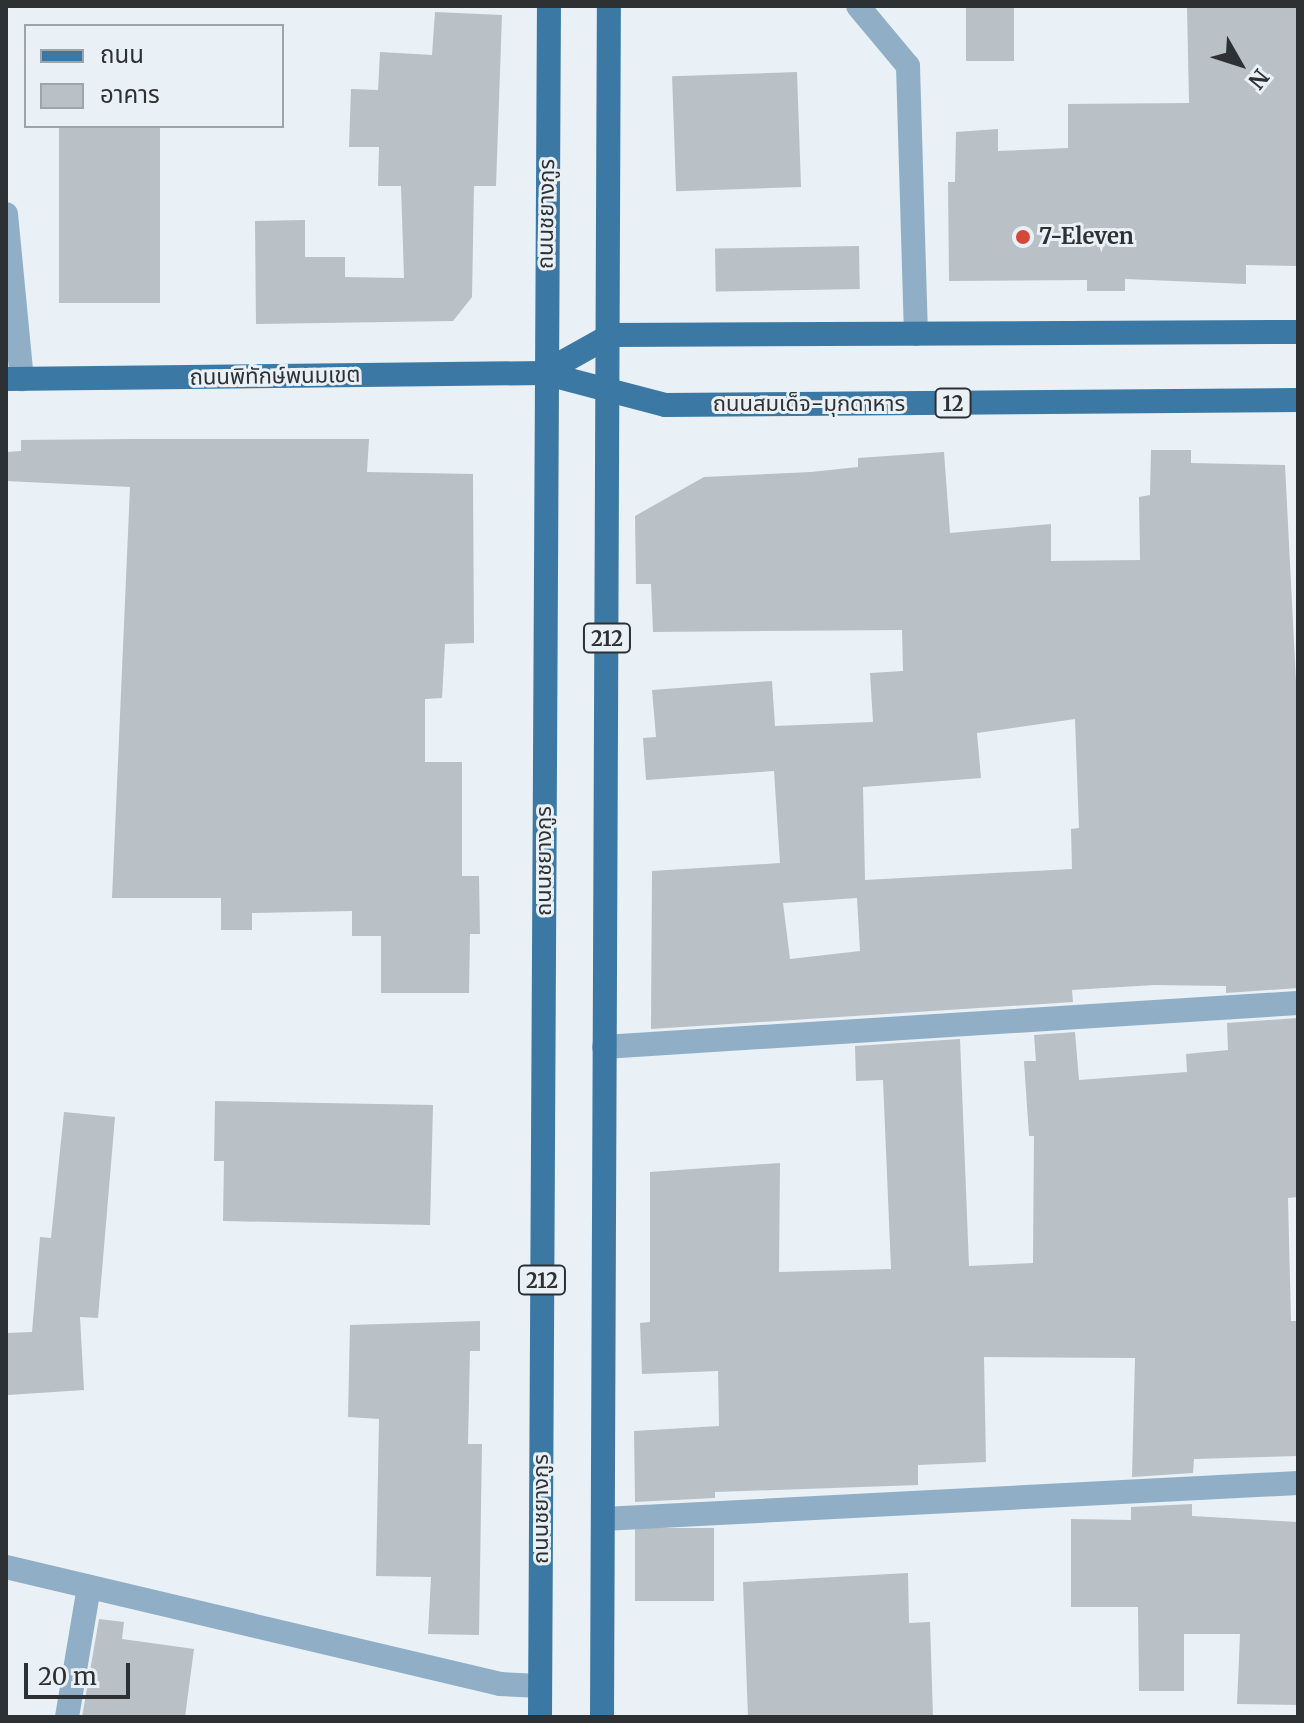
<!DOCTYPE html>
<meta charset="utf-8">
<style>
body{margin:0}
#map{position:relative;width:1304px;height:1723px;overflow:hidden;background:#e9f0f6;font-family:Merriweather,"Noto Sans Thai",serif}
div>[style]{position:absolute}
[style*='--x']{left:calc(var(--x)*1px);top:calc(var(--y)*1px);width:calc(var(--w)*1px);rotate:calc(var(--a)*1deg)}
.building>*{inset:0;background:#b9c0c6;transform-origin:0 0}
.minor>*{height:24px;margin:-12px;padding:0 12px;transform-origin:12px;border-radius:12px;background:#90afc7}
.major>*{height:24px;margin:-12px;padding:0 12px;transform-origin:12px;border-radius:12px;background:#3b78a3}
.dots>*{width:22px;height:22px;translate:-50% -50%;box-sizing:border-box;border:4px solid #e9f0f6;border-radius:50%}
span{translate:-50% -50%;white-space:nowrap;text-align:center;line-height:1.15;-webkit-text-stroke:6px #e9f0f6;paint-order:stroke}
.shield-label span{padding:2px 6px;background:#e9f0f6;border:2px solid;border-radius:6px;-webkit-text-stroke-width:0}
.shield-label{font-size:20px;color:#2e3133;font-weight:700}
.street-label{font-size:22px;color:#2e3133}
.poi-label{font-size:22px;color:#2e3133;font-weight:700}
.left{translate:0 -50%;text-align:left}
.frame{position:absolute;inset:0;border:8px solid #2e3133;pointer-events:none}
.legend{position:absolute;left:24px;top:24px;width:260px;height:104px;box-sizing:border-box;background:#e9f0f6;border:2px solid #9ea4a8;margin:0;padding:10px 14px;list-style:none;font-size:24px;color:#2e3133}
.legend li{display:flex;align-items:center;gap:16px;height:40px}
.legend b{width:40px;border:2px solid #9ea4a8}
.north{position:absolute;left:1200px;top:24px;width:80px;height:80px;-webkit-text-stroke:6px #e9f0f6;paint-order:stroke;rotate:129deg;font-size:22px;font-weight:700;line-height:32px;text-align:center;color:#2e3133}
.north::after{content:'';display:block;margin:auto;width:28px;height:36px;background:#2e3133;clip-path:polygon(50% 0,100% 100%,50% 72%,0 100%)}
.scale{position:absolute;left:24px;top:1663px;width:106px;height:36px;box-sizing:border-box;border:4px solid #2e3133;border-top:0;padding-left:10px;font-size:24px;line-height:28px;white-space:nowrap;color:#2e3133;-webkit-text-stroke:6px #e9f0f6;paint-order:stroke}
</style>
<div id="map">
<div class="building">
<i style="left:966px;top:6px;width:48px;height:55px"></i>
<i style="clip-path:polygon(1187px 6px,1298px 6px,1298px 266px,1246px 265px,1246px 284px,1125px 279px,1125px 291px,1087px 291px,1087px 280px,949px 281px,948px 182px,955px 182px,956px 132px,998px 129px,998px 151px,1068px 148px,1068px 104px,1189px 103px)"></i>
<i style="clip-path:polygon(435px 12px,502px 15px,496px 186px,474px 186px,472px 297px,453px 321px,256px 324px,255px 221px,305px 220px,305px 257px,345px 257px,345px 277px,404px 278px,401px 186px,378px 186px,379px 147px,349px 147px,351px 89px,378px 90px,380px 52px,432px 55px)"></i>
<i style="left:797px;top:72px;width:115px;height:125px;rotate:88deg"></i>
<i style="left:59px;top:126px;width:101px;height:177px"></i>
<i style="left:859px;top:246px;width:43px;height:144px;rotate:89deg"></i>
<i style="clip-path:polygon(131px 439px,369px 439px,367px 472px,473px 474px,474px 643px,445px 644px,442px 698px,425px 699px,425px 762px,462px 762px,462px 876px,479px 876px,480px 934px,470px 934px,469px 993px,381px 993px,381px 936px,352px 936px,352px 911px,252px 913px,252px 930px,221px 930px,221px 898px,112px 898px,130px 487px,6px 481px,6px 452px,21px 451px,21px 440px)"></i>
<i style="clip-path:polygon(evenodd,1151px 450px,1191px 450px,1191px 463px,1285px 465px,1298px 721px,1298px 988px,1226px 993px,1226px 986px,1154px 985px,1072px 990px,1073px 1002px,651px 1029px,652px 871px,780px 863px,774px 771px,646px 780px,643px 738px,656px 737px,652px 690px,772px 681px,775px 726px,873px 722px,870px 673px,903px 671px,902px 630px,653px 632px,651px 584px,636px 584px,635px 516px,704px 477px,811px 472px,858px 467px,858px 458px,944px 452px,950px 533px,1051px 524px,1051px 561px,1140px 560px,1139px 497px,1150px 495px,1151px 450px,1075px 719px,1079px 828px,1071px 829px,1072px 869px,865px 880px,863px 787px,981px 778px,977px 733px,1075px 719px,1151px 450px,857px 898px,860px 951px,790px 959px,783px 903px,857px 898px)"></i>
<i style="clip-path:polygon(1298px 1018px,1298px 1197px,1288px 1198px,1291px 1321px,1298px 1321px,1298px 1456px,1194px 1459px,1193px 1473px,1132px 1477px,1135px 1358px,984px 1357px,986px 1462px,918px 1465px,918px 1485px,715px 1492px,715px 1498px,635px 1502px,634px 1431px,719px 1426px,718px 1371px,642px 1374px,640px 1323px,650px 1322px,650px 1172px,780px 1163px,779px 1272px,891px 1269px,883px 1080px,856px 1081px,855px 1046px,960px 1039px,969px 1266px,1033px 1263px,1034px 1136px,1029px 1136px,1024px 1061px,1036px 1061px,1034px 1035px,1075px 1032px,1079px 1080px,1187px 1072px,1186px 1054px,1228px 1050px,1227px 1023px)"></i>
<i style="clip-path:polygon(215px 1101px,433px 1105px,430px 1225px,223px 1221px,224px 1161px,214px 1161px)"></i>
<i style="clip-path:polygon(64px 1112px,115px 1117px,98px 1318px,80px 1317px,84px 1390px,8px 1395px,6px 1333px,32px 1332px,40px 1237px,51px 1238px)"></i>
<i style="clip-path:polygon(480px 1321px,480px 1351px,470px 1351px,468px 1444px,482px 1444px,479px 1635px,428px 1634px,431px 1577px,376px 1576px,379px 1419px,348px 1417px,350px 1325px)"></i>
<i style="clip-path:polygon(1192px 1504px,1192px 1516px,1298px 1522px,1298px 1705px,1237px 1704px,1240px 1634px,1184px 1634px,1184px 1691px,1139px 1691px,1138px 1607px,1071px 1607px,1071px 1519px,1131px 1520px,1131px 1507px)"></i>
<i style="left:714px;top:1528px;width:73px;height:79px;rotate:90deg"></i>
<i style="clip-path:polygon(908px 1573px,909px 1623px,930px 1622px,933px 1717px,748px 1717px,743px 1582px)"></i>
<i style="clip-path:polygon(99px 1619px,124px 1622px,122px 1639px,194px 1649px,185px 1717px,82px 1717px)"></i>
</div>
<div class="minor">
<i style="--x:858;--y:6;--w:78;--a:50.2"></i>
<i style="--x:908;--y:66;--w:268;--a:88.3"></i>
<i style="--x:6;--y:214;--w:166;--a:84.5"></i>
<i style="--x:604;--y:1047;--w:695;--a:-3.63"></i>
<i style="--x:603;--y:1519;--w:696;--a:-2.97"></i>
<i style="--x:6;--y:1567;--w:508;--a:13.32"></i>
<i style="--x:500;--y:1684;--w:40;--a:2.9"></i>
<i style="--x:67;--y:1717;--w:132;--a:-80.4"></i>
</div>
<div class="major">
<i style="--x:543;--y:373;--w:78;--a:-29.2"></i>
<i style="--x:611;--y:335;--w:687;--a:-0.25"></i>
<i style="--x:6;--y:379;--w:537;--a:-0.64"></i>
<i style="--x:543;--y:373;--w:126;--a:14.7"></i>
<i style="--x:665;--y:405;--w:633;--a:-0.45"></i>
<i style="--x:540;--y:1717;--w:1711;--a:-89.7"></i>
<i style="--x:602;--y:1717;--w:1711;--a:-89.77"></i>
</div>
<div class="dots">
<i style="left:1023px;top:237px;background:#d5473b"></i>
</div>
<div class="shield-label">
<span style="left:953px;top:403px">12</span>
<span style="left:607px;top:638px">212</span>
<span style="left:542px;top:1280px">212</span>
</div>
<div class="street-label">
<span style="left:546px;top:214px;rotate:-89deg">ถนนชยางกูร</span>
<span style="left:275px;top:376px;rotate:-1deg">ถนนพิทักษ์พนมเขต</span>
<span style="left:809px;top:404px">ถนนสมเด็จ-มุกดาหาร</span>
<span style="left:544px;top:861px;rotate:-90deg">ถนนชยางกูร</span>
<span style="left:541px;top:1509px;rotate:-90deg">ถนนชยางกูร</span>
</div>
<div class="poi-label">
<span class="left" style="left:1039px;top:237px">7-Eleven</span>
</div>
<div class="frame"></div>
<ul class="legend">
<li><b style="height:10px;background:#3b78a3"></b>ถนน</li>
<li><b style="height:22px;background:#b9c0c6"></b>อาคาร</li>
</ul>
<div class="north">N</div>
<div class="scale">20 m</div>
</div>
